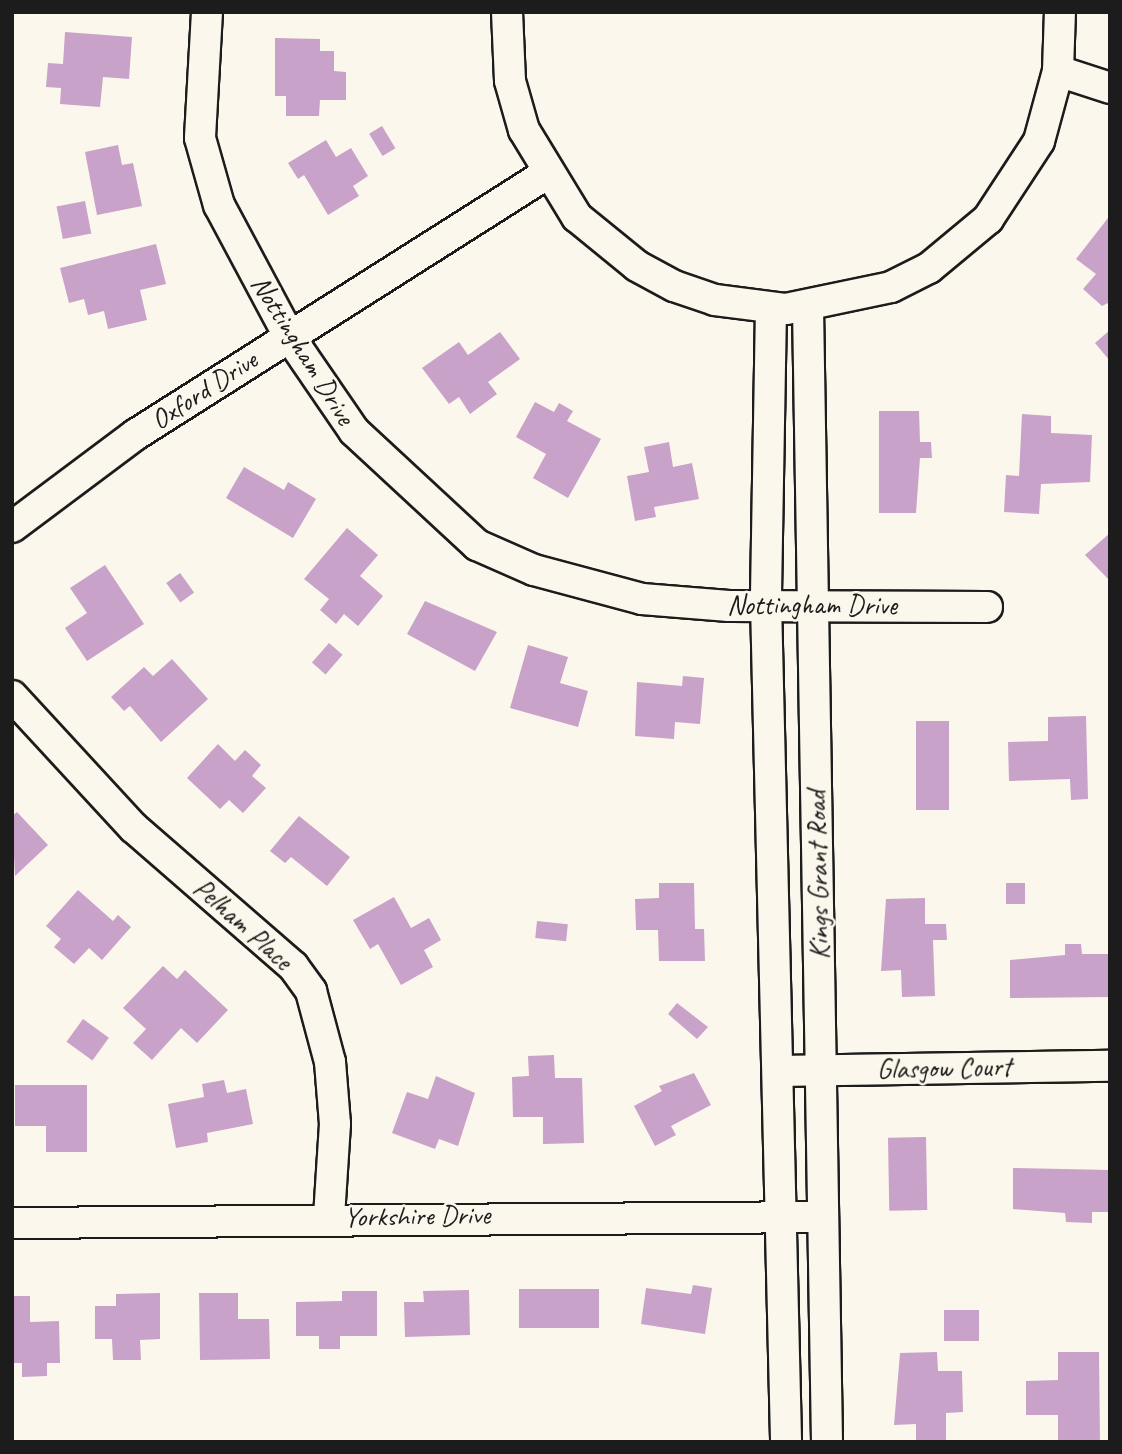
<!DOCTYPE html>
<style>
body{margin:0}
#map{position:relative;width:1122px;height:1454px;overflow:hidden;background:#fbf7ec;font-family:Caveat,sans-serif}
div>[style]{position:absolute}
[style*='--x']{left:calc(var(--x)*1px);top:calc(var(--y)*1px);width:calc(var(--w)*1px);rotate:calc(var(--a)*1deg)}
.building>*{inset:0;background:#c9a2c9;transform-origin:0 0}
.roads{filter:drop-shadow(2px 0 #1c1c1c) drop-shadow(-2px 0 #1c1c1c) drop-shadow(0 2px #1c1c1c) drop-shadow(0 -2px #1c1c1c)}
.minor>*{height:30px;margin:-15px;padding:0 15px;transform-origin:15px;border-radius:15px;background:#fbf7ec}
span{translate:-50% -50%;white-space:nowrap;text-align:center;line-height:1.15;-webkit-text-stroke:5px #fbf7ec;paint-order:stroke}
.street-label{font-size:28px;color:#1c1c1c}
.frame{position:absolute;inset:0;border:14px solid #1c1c1c;pointer-events:none}
</style>
<div id="map">
<div class="building">
<i style="clip-path:polygon(65px 32px,132px 37px,129px 79px,103px 77px,100px 107px,60px 104px,61px 88px,46px 87px,48px 63px,63px 64px)"></i>
<i style="clip-path:polygon(275px 38px,320px 39px,320px 51px,334px 51px,334px 71px,346px 72px,346px 100px,320px 100px,319px 116px,286px 116px,286px 96px,275px 96px)"></i>
<i style="left:382px;top:126px;width:26px;height:15px;rotate:59deg"></i>
<i style="clip-path:polygon(326px 140px,336px 157px,351px 148px,368px 176px,353px 186px,359px 196px,328px 215px,304px 175px,298px 179px,288px 163px)"></i>
<i style="clip-path:polygon(118px 145px,122px 165px,133px 163px,142px 206px,97px 215px,85px 152px)"></i>
<i style="left:85px;top:201px;width:33px;height:29px;rotate:79deg"></i>
<i style="clip-path:polygon(1108px 218px,1110px 302px,1102px 306px,1083px 289px,1096px 274px,1076px 259px)"></i>
<i style="clip-path:polygon(156px 244px,166px 284px,140px 290px,147px 320px,108px 329px,104px 311px,88px 315px,84px 299px,69px 303px,60px 268px)"></i>
<i style="clip-path:polygon(1110px 330px,1110px 361px,1095px 343px)"></i>
<i style="clip-path:polygon(500px 332px,520px 359px,488px 382px,497px 394px,470px 414px,459px 397px,449px 404px,422px 368px,459px 342px,468px 355px)"></i>
<i style="clip-path:polygon(535px 402px,554px 412px,559px 403px,573px 411px,567px 421px,601px 439px,568px 498px,533px 478px,546px 454px,516px 437px)"></i>
<i style="clip-path:polygon(879px 411px,919px 411px,920px 442px,931px 442px,932px 458px,920px 458px,916px 513px,879px 513px)"></i>
<i style="clip-path:polygon(1022px 414px,1051px 416px,1051px 433px,1092px 435px,1090px 482px,1041px 484px,1039px 514px,1004px 512px,1006px 475px,1019px 476px)"></i>
<i style="clip-path:polygon(669px 442px,673px 467px,692px 463px,699px 499px,654px 507px,656px 517px,635px 521px,627px 476px,649px 472px,644px 447px)"></i>
<i style="clip-path:polygon(244px 467px,284px 490px,288px 482px,316px 499px,293px 538px,226px 498px)"></i>
<i style="clip-path:polygon(347px 528px,378px 555px,360px 576px,383px 596px,358px 626px,344px 614px,336px 624px,320px 610px,329px 599px,304px 579px)"></i>
<i style="clip-path:polygon(1110px 533px,1110px 581px,1085px 555px)"></i>
<i style="clip-path:polygon(105px 565px,144px 624px,87px 661px,65px 628px,87px 613px,70px 588px)"></i>
<i style="left:180px;top:573px;width:24px;height:17px;rotate:54deg"></i>
<i style="clip-path:polygon(425px 601px,497px 632px,475px 671px,407px 634px)"></i>
<i style="left:329px;top:643px;width:18px;height:26px;rotate:41deg"></i>
<i style="clip-path:polygon(528px 645px,568px 657px,560px 683px,588px 691px,578px 727px,510px 708px)"></i>
<i style="clip-path:polygon(172px 659px,208px 699px,161px 742px,130px 706px,124px 711px,111px 697px,144px 667px,153px 676px)"></i>
<i style="clip-path:polygon(683px 676px,704px 678px,700px 724px,675px 722px,674px 739px,635px 736px,637px 682px,682px 686px)"></i>
<i style="clip-path:polygon(1086px 716px,1088px 799px,1071px 800px,1070px 779px,1009px 781px,1008px 742px,1048px 741px,1048px 717px)"></i>
<i style="left:916px;top:721px;width:33px;height:89px"></i>
<i style="clip-path:polygon(218px 744px,235px 761px,245px 750px,261px 765px,252px 776px,266px 788px,243px 813px,229px 800px,220px 809px,187px 778px)"></i>
<i style="clip-path:polygon(17px 812px,48px 845px,15px 876px,12px 816px)"></i>
<i style="clip-path:polygon(299px 816px,350px 857px,327px 886px,291px 857px,285px 863px,270px 851px)"></i>
<i style="clip-path:polygon(659px 883px,694px 883px,695px 929px,704px 929px,705px 961px,659px 961px,658px 930px,636px 930px,635px 899px,659px 898px)"></i>
<i style="left:1006px;top:883px;width:19px;height:21px"></i>
<i style="clip-path:polygon(78px 890px,113px 921px,118px 915px,131px 927px,102px 960px,89px 948px,74px 964px,54px 947px,61px 939px,46px 926px)"></i>
<i style="clip-path:polygon(394px 897px,411px 928px,429px 918px,441px 940px,424px 950px,433px 967px,401px 985px,378px 944px,370px 949px,353px 920px)"></i>
<i style="clip-path:polygon(925px 898px,925px 924px,946px 924px,947px 940px,933px 940px,935px 996px,902px 997px,901px 970px,881px 971px,886px 899px)"></i>
<i style="left:537px;top:921px;width:31px;height:17px;rotate:6deg"></i>
<i style="clip-path:polygon(1065px 944px,1081px 944px,1082px 954px,1110px 954px,1110px 997px,1010px 998px,1010px 960px,1065px 955px)"></i>
<i style="clip-path:polygon(163px 966px,177px 979px,185px 970px,228px 1010px,197px 1043px,181px 1028px,152px 1060px,133px 1043px,146px 1029px,123px 1008px)"></i>
<i style="clip-path:polygon(677px 1003px,708px 1027px,697px 1039px,668px 1014px)"></i>
<i style="left:83px;top:1019px;width:32px;height:28px;rotate:36deg"></i>
<i style="clip-path:polygon(554px 1055px,555px 1078px,582px 1078px,584px 1143px,543px 1144px,543px 1117px,513px 1117px,512px 1077px,529px 1076px,528px 1056px)"></i>
<i style="clip-path:polygon(694px 1073px,711px 1105px,671px 1126px,676px 1135px,655px 1146px,634px 1106px,662px 1091px,659px 1086px)"></i>
<i style="clip-path:polygon(436px 1076px,475px 1093px,458px 1146px,439px 1139px,435px 1149px,392px 1133px,407px 1092px,428px 1099px)"></i>
<i style="clip-path:polygon(224px 1080px,227px 1093px,246px 1089px,253px 1124px,207px 1133px,208px 1142px,176px 1148px,168px 1104px,204px 1097px,202px 1084px)"></i>
<i style="clip-path:polygon(15px 1085px,87px 1085px,87px 1152px,46px 1152px,46px 1126px,15px 1126px)"></i>
<i style="left:926px;top:1137px;width:73px;height:38px;rotate:89deg"></i>
<i style="clip-path:polygon(1013px 1168px,1110px 1170px,1110px 1212px,1092px 1212px,1092px 1223px,1066px 1222px,1065px 1213px,1013px 1209px)"></i>
<i style="clip-path:polygon(693px 1285px,712px 1288px,705px 1334px,641px 1324px,646px 1288px,691px 1294px)"></i>
<i style="left:599px;top:1289px;width:39px;height:80px;rotate:90deg"></i>
<i style="clip-path:polygon(469px 1290px,470px 1335px,405px 1337px,404px 1302px,424px 1302px,423px 1291px)"></i>
<i style="clip-path:polygon(342px 1291px,377px 1291px,377px 1336px,340px 1336px,340px 1349px,319px 1349px,319px 1336px,296px 1336px,296px 1302px,342px 1301px)"></i>
<i style="clip-path:polygon(160px 1293px,160px 1339px,140px 1340px,141px 1360px,113px 1360px,112px 1339px,95px 1339px,95px 1306px,116px 1306px,116px 1294px)"></i>
<i style="clip-path:polygon(199px 1293px,238px 1293px,238px 1319px,269px 1319px,270px 1359px,200px 1360px)"></i>
<i style="clip-path:polygon(12px 1296px,30px 1296px,30px 1322px,59px 1321px,60px 1363px,47px 1363px,47px 1376px,22px 1377px,22px 1363px,12px 1363px)"></i>
<i style="left:944px;top:1310px;width:35px;height:31px"></i>
<i style="clip-path:polygon(937px 1352px,938px 1371px,962px 1371px,963px 1412px,946px 1413px,946px 1442px,916px 1442px,916px 1424px,894px 1425px,900px 1353px)"></i>
<i style="clip-path:polygon(1058px 1352px,1099px 1352px,1100px 1442px,1058px 1442px,1058px 1415px,1026px 1415px,1026px 1381px,1058px 1380px)"></i>
</div>
<div class="roads">
<div class="minor">
<i style="--x:207;--y:12;--w:126;--a:93.2"></i>
<i style="--x:200;--y:138;--w:70;--a:74.2"></i>
<i style="--x:219;--y:205;--w:149;--a:61.9"></i>
<i style="--x:289;--y:336;--w:115;--a:55.6"></i>
<i style="--x:354;--y:431;--w:168;--a:42.8"></i>
<i style="--x:477;--y:545;--w:62;--a:23.7"></i>
<i style="--x:534;--y:570;--w:112;--a:15"></i>
<i style="--x:642;--y:599;--w:87;--a:4.6"></i>
<i style="--x:729;--y:606;--w:258;--a:0.2"></i>
<i style="--x:507;--y:12;--w:69;--a:87.5"></i>
<i style="--x:510;--y:81;--w:51;--a:74.1"></i>
<i style="--x:524;--y:130;--w:102;--a:58.7"></i>
<i style="--x:577;--y:217;--w:77;--a:39.2"></i>
<i style="--x:637;--y:266;--w:42;--a:28.4"></i>
<i style="--x:674;--y:286;--w:43;--a:18.9"></i>
<i style="--x:715;--y:300;--w:72;--a:7.2"></i>
<i style="--x:786;--y:309;--w:107;--a:-11.8"></i>
<i style="--x:891;--y:287;--w:42;--a:-26.6"></i>
<i style="--x:929;--y:268;--w:77;--a:-39.7"></i>
<i style="--x:988;--y:219;--w:93;--a:-56.8"></i>
<i style="--x:1039;--y:141;--w:73;--a:-74.8"></i>
<i style="--x:1058;--y:71;--w:59;--a:-88.1"></i>
<i style="--x:1058;--y:71;--w:55;--a:18.1"></i>
<i style="--x:771;--y:308;--w:295;--a:91"></i>
<i style="--x:766;--y:603;--w:839;--a:88.63"></i>
<i style="--x:808;--y:308;--w:1134;--a:89.04"></i>
<i style="--x:12;--y:527;--w:154;--a:-36.8"></i>
<i style="--x:135;--y:435;--w:487;--a:-32.4"></i>
<i style="--x:12;--y:696;--w:180;--a:47.3"></i>
<i style="--x:134;--y:828;--w:211;--a:41"></i>
<i style="--x:293;--y:966;--w:31;--a:54"></i>
<i style="--x:311;--y:991;--w:73;--a:75"></i>
<i style="--x:330;--y:1062;--w:62;--a:85.4"></i>
<i style="--x:335;--y:1124;--w:92;--a:93.7"></i>
<i style="--x:778;--y:1071;--w:332;--a:-0.9"></i>
<i style="--x:12;--y:1223;--w:811;--a:-0.42"></i>
</div>
</div>
<div class="street-label">
<span style="left:303px;top:350px;rotate:58deg">Nottingham Drive</span>
<span style="left:204px;top:390px;rotate:-33deg">Oxford Drive</span>
<span style="left:812px;top:605px">Nottingham Drive</span>
<span style="left:818px;top:875px;rotate:-91deg">Kings Grant Road</span>
<span style="left:243px;top:924px;rotate:42deg">Pelham Place</span>
<span style="left:944px;top:1068px;rotate:-1deg">Glasgow Court</span>
<span style="left:417px;top:1216px;rotate:-1deg">Yorkshire Drive</span>
</div>
<div class="frame"></div>
</div>
